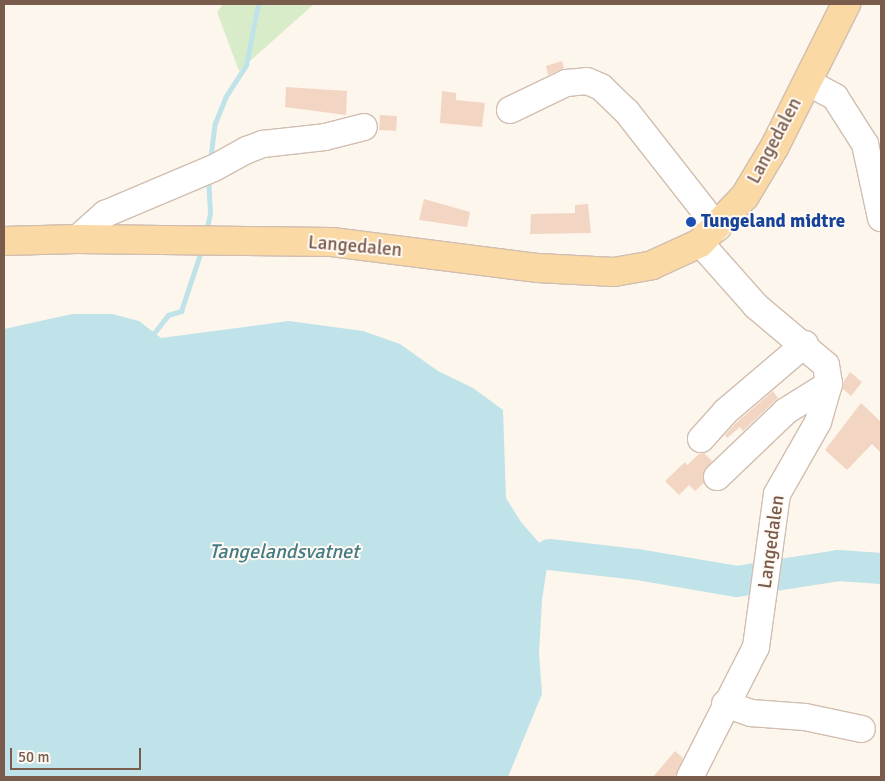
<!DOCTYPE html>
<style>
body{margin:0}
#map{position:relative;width:885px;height:781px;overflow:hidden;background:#fdf6ec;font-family:Signika,sans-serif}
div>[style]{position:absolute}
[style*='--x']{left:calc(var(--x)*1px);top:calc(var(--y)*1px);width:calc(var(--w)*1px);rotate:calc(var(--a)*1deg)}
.green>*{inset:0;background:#d8ecc9}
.water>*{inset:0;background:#bfe3e8}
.stream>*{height:5px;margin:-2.5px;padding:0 2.5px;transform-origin:2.5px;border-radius:2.5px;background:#bfe3e8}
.river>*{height:31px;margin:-15.5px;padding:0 15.5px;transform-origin:15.5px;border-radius:15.5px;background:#bfe3e8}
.building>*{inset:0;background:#f3d5c3;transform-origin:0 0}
.roads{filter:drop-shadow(1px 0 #d1beb0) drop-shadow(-1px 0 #d1beb0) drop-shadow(0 1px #d1beb0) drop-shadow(0 -1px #d1beb0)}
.minor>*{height:26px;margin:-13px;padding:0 13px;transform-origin:13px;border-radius:13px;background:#fff}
.major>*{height:28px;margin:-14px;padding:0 14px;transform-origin:14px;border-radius:14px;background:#fbd9a5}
.dots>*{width:14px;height:14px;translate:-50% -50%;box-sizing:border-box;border:2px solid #fffaf3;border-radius:50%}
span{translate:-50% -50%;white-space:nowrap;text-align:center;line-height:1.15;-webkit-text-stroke:4px #fffaf3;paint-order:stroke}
.street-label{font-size:19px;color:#7a5c4d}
.transit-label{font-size:19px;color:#164399;font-weight:700}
.left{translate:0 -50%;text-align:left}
.water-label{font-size:20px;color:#437c86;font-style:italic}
.frame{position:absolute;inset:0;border:5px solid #7a5c4d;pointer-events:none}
.scale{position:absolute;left:10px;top:748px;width:131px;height:22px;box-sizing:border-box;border:2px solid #7a5c4d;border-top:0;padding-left:6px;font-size:15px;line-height:18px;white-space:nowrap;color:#7a5c4d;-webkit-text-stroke:4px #fffaf3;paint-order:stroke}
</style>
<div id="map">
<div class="green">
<i style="clip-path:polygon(223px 4px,314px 4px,239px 71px,217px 12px)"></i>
</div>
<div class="water">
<i style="clip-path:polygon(72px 314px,112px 314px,139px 321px,161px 338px,289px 321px,363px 331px,400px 344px,438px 371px,473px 388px,503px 410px,506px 498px,521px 522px,549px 554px,542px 600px,539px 653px,542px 694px,508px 777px,4px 777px,4px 329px)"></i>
</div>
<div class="stream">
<i style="--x:210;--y:161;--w:38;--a:-83"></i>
<i style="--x:215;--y:123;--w:29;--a:-68"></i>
<i style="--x:226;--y:96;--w:37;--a:-57"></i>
<i style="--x:246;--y:65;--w:62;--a:-78.9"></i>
<i style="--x:206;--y:231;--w:18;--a:-77"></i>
<i style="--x:210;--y:213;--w:33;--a:-93"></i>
<i style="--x:154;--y:333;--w:23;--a:-52"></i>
<i style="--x:168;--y:315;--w:14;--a:-17"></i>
<i style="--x:181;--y:311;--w:66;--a:-71.6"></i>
</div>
<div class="river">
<i style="--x:549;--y:554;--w:89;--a:6.5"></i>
<i style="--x:637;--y:564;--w:100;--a:9.7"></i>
<i style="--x:736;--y:581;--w:103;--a:-8.9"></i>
<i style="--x:838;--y:565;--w:43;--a:4"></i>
</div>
<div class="building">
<i style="clip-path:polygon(562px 61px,564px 68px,548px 75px,546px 66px)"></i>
<i style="clip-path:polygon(286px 87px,347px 91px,346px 115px,285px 107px)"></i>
<i style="clip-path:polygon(442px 91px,456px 93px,456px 100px,485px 103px,482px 127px,440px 123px)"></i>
<i style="left:380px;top:115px;width:17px;height:15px;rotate:3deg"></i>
<i style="clip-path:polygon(424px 199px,470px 212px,467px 227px,419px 220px)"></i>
<i style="clip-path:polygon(588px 204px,591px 233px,530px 234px,531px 214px,575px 213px,575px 205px)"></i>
<i style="clip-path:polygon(850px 372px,862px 382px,851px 396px,843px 389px,844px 381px)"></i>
<i style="clip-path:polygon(773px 391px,778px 398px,743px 431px,740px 427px,727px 438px,725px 435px,736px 423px)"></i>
<i style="clip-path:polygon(861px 403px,881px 422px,881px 453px,872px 444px,847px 470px,825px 450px)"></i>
<i style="clip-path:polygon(704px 453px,712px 461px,703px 472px,704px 483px,695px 491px,689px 485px,679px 495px,665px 481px,685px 462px,687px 465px,699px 454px)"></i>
<i style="clip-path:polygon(675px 751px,683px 758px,675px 777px,653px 777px)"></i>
</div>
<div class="roads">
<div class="minor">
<i style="--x:807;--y:82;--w:32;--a:28"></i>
<i style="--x:835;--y:97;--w:56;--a:57.4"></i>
<i style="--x:865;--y:144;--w:76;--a:77.8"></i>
<i style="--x:510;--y:110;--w:62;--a:-25.7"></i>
<i style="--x:566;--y:83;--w:21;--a:-5"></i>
<i style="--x:587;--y:81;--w:15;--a:23"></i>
<i style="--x:601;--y:87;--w:36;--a:44"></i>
<i style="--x:627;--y:112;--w:147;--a:51.9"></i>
<i style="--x:77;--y:239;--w:38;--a:-42"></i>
<i style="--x:105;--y:214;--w:118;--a:-22.9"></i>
<i style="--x:214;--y:168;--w:38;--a:-29"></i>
<i style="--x:247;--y:150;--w:17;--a:-21"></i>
<i style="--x:263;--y:144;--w:62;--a:-6.4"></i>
<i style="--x:325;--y:137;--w:40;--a:-14.4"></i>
<i style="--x:701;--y:439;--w:36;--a:-48"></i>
<i style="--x:725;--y:412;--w:105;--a:-40.4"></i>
<i style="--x:717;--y:477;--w:95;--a:-43.7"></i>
<i style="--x:786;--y:411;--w:51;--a:-32.1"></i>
<i style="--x:725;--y:704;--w:28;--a:19"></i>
<i style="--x:751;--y:713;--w:54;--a:4.2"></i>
<i style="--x:805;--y:717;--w:58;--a:11.9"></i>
<i style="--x:690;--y:777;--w:146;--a:-63.1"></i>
<i style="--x:756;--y:647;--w:154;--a:-82.2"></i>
<i style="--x:777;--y:494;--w:83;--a:-60.3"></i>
<i style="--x:818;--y:422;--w:40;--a:-74"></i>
<i style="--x:829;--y:384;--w:19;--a:-99"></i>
<i style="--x:826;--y:365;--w:92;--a:-139.9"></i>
<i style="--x:756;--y:306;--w:84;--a:-131.6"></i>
</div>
<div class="major">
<i style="--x:4;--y:241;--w:73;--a:-1.6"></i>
<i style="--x:77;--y:239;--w:255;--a:0.7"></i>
<i style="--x:332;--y:242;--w:208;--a:7.2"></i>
<i style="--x:538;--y:268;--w:76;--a:3"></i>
<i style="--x:614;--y:272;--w:39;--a:-10"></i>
<i style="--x:652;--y:265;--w:53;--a:-24.6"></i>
<i style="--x:700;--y:243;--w:65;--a:-46.2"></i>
<i style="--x:745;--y:196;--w:58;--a:-59"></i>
<i style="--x:775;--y:146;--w:159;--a:-63.4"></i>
</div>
</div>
<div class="dots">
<i style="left:691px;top:222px;background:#1a4fb4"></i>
</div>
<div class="street-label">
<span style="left:775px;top:141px;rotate:-62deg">Langedalen</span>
<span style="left:355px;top:247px;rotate:5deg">Langedalen</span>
<span style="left:772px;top:542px;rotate:-82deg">Langedalen</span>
</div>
<div class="transit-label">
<span class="left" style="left:701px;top:222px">Tungeland midtre</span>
</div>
<div class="water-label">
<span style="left:284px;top:551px">Tangelandsvatnet</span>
</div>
<div class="frame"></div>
<div class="scale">50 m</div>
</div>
